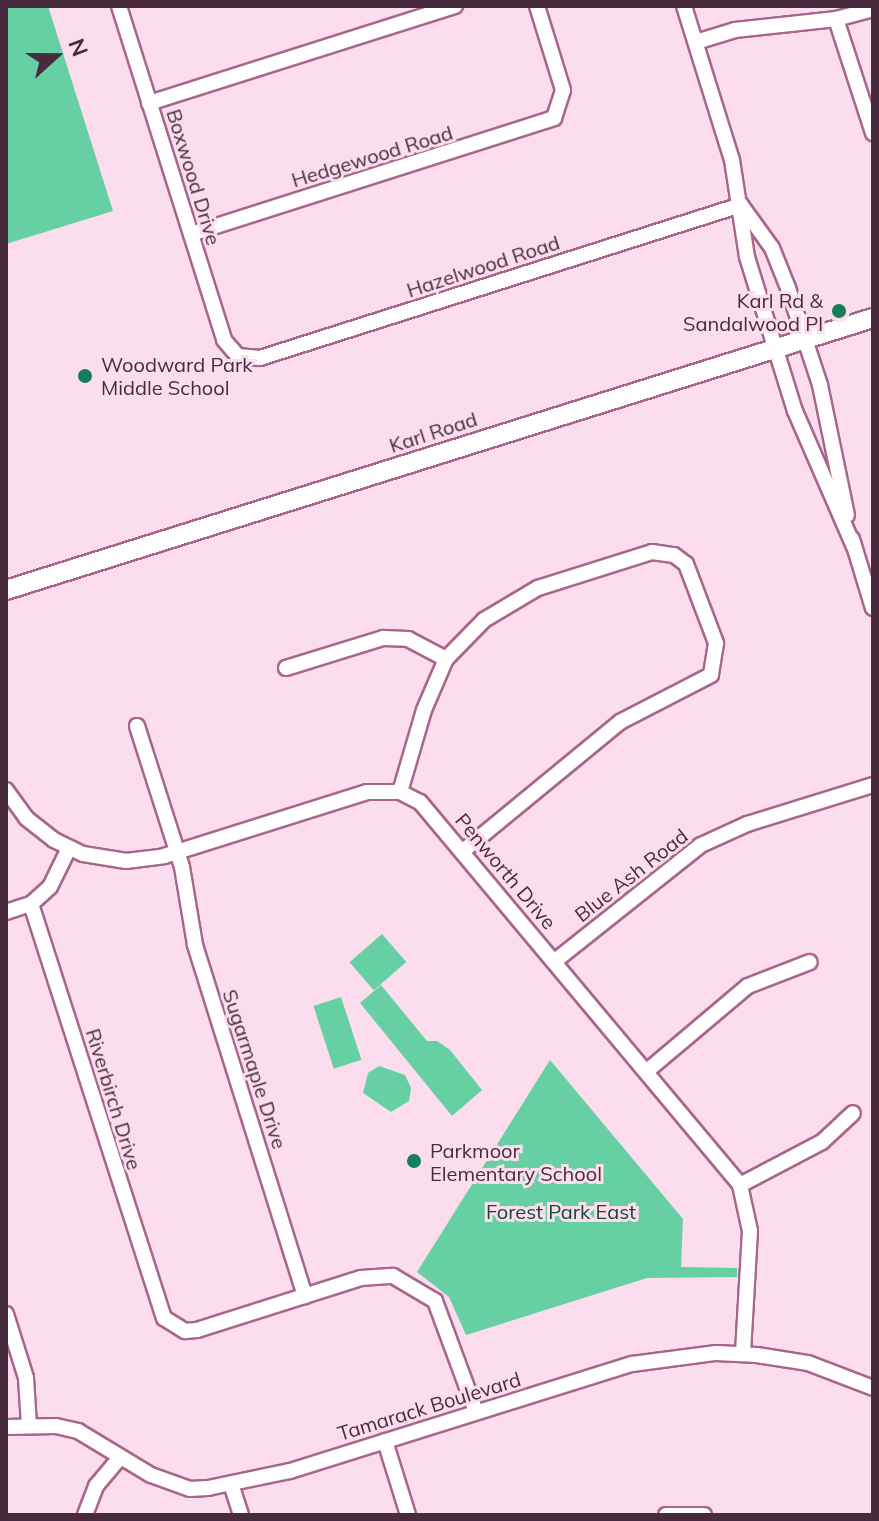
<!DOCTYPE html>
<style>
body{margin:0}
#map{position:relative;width:879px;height:1521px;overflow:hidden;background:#fbdded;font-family:Mulish,sans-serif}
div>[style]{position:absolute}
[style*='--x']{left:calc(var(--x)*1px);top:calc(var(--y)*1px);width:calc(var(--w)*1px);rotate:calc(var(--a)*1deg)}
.green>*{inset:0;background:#66d0a4;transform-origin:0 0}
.roads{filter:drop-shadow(2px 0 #a8668d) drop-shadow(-2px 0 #a8668d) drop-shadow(0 2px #a8668d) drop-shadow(0 -2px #a8668d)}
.minor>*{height:14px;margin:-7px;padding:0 7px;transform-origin:7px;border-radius:7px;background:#fff}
.major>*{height:18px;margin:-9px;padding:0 9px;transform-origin:9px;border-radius:9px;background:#fff}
.dots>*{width:22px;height:22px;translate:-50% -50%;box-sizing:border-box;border:4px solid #fbdded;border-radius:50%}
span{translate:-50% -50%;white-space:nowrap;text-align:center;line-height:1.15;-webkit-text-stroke:6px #fbdded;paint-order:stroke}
.street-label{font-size:20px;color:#482b3c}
.poi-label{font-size:20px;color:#482b3c}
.right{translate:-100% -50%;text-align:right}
.left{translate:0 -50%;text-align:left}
.park-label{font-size:20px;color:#104934}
.frame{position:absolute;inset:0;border:8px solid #482b3c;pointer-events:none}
.north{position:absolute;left:16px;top:16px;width:80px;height:80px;-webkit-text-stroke:6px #fbdded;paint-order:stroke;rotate:69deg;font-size:22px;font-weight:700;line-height:32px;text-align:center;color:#482b3c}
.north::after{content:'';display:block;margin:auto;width:28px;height:36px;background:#482b3c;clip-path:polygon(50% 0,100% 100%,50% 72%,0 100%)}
</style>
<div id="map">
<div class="green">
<i style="clip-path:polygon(6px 6px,48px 6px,113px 211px,6px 244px)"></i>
<i style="left:382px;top:934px;width:37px;height:43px;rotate:49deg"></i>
<i style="clip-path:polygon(381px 985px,427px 1041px,437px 1041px,450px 1050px,482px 1090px,452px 1116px,360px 1003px)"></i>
<i style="left:341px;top:997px;width:66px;height:29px;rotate:72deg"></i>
<i style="clip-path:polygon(550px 1060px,683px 1219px,681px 1267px,737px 1268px,737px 1277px,647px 1278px,466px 1335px,449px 1297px,417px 1272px)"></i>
<i style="clip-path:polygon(379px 1066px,405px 1075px,411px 1088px,409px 1101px,391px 1112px,363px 1093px,368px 1073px)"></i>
</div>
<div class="roads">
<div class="minor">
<i style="--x:119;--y:6;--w:350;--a:72.5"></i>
<i style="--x:224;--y:340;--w:21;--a:49"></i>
<i style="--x:238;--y:356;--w:22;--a:5"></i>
<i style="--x:260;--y:358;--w:505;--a:-17.65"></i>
<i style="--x:684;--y:6;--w:161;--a:72.7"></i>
<i style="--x:732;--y:160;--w:98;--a:81.2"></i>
<i style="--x:747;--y:257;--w:161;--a:72.7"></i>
<i style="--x:795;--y:411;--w:148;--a:66.5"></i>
<i style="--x:836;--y:19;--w:120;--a:72"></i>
<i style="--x:696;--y:42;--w:41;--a:-17.1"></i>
<i style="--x:735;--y:30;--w:102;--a:-6.2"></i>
<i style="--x:836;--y:19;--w:38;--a:-15"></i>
<i style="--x:149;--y:103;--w:321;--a:-17.6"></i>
<i style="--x:741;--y:205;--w:53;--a:54.2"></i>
<i style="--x:772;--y:248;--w:43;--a:68.2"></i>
<i style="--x:788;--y:288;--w:102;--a:71.7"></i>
<i style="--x:820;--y:385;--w:133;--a:78.3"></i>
<i style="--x:191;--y:234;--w:381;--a:-17.7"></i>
<i style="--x:554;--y:118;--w:29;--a:-72"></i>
<i style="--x:563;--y:90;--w:88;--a:-107.2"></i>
<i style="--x:852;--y:539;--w:72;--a:73.1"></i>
<i style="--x:286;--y:668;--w:102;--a:-17.2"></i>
<i style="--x:383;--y:638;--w:25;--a:2"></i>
<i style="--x:408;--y:639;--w:43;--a:27.8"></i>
<i style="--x:137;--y:726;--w:148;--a:72.3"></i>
<i style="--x:182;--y:867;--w:79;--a:80.5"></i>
<i style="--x:195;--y:945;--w:368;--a:72.6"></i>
<i style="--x:6;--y:790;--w:34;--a:54"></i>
<i style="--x:26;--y:818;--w:36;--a:38"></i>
<i style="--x:54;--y:840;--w:32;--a:26"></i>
<i style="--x:83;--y:854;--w:44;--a:9.2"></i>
<i style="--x:126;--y:861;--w:38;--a:-7"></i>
<i style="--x:164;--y:856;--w:213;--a:-17.5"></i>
<i style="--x:367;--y:792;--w:33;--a:0"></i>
<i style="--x:400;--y:792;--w:22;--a:27"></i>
<i style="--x:420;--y:802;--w:499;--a:50.1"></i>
<i style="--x:740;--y:1185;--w:47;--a:77.7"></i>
<i style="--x:750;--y:1231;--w:122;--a:93.3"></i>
<i style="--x:400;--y:792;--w:85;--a:-73.7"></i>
<i style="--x:424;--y:710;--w:56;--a:-66.7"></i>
<i style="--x:446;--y:659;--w:54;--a:-45.7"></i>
<i style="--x:484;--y:620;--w:63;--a:-30.7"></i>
<i style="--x:538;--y:588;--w:120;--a:-17.5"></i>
<i style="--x:652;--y:552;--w:22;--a:8"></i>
<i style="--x:674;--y:555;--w:15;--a:37"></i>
<i style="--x:686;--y:564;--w:85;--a:69.2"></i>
<i style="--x:716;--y:643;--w:32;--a:99"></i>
<i style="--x:711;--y:675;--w:102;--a:152.7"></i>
<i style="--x:620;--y:722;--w:203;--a:140.6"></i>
<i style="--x:31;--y:904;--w:435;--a:72.2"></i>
<i style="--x:164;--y:1318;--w:25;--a:32"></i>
<i style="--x:185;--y:1331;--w:12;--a:-5"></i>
<i style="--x:197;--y:1330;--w:172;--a:-17.6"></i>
<i style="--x:361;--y:1278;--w:32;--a:-4"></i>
<i style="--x:393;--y:1276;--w:49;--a:30.8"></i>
<i style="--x:435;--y:1301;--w:118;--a:69.7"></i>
<i style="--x:6;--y:912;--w:26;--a:-18"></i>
<i style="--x:31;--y:904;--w:25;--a:-42"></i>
<i style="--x:50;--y:887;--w:43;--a:-64"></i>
<i style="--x:555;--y:961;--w:186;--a:-38.5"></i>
<i style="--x:701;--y:845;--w:51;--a:-24.5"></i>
<i style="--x:747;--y:824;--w:132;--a:-17.2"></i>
<i style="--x:647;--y:1071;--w:132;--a:-40.1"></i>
<i style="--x:748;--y:986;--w:66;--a:-21.2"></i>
<i style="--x:740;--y:1185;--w:93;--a:-27.7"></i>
<i style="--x:822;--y:1142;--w:42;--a:-43.1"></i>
<i style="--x:6;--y:1314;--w:67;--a:72.6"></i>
<i style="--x:26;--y:1378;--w:48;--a:86.4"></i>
<i style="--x:6;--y:1427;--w:50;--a:-1.1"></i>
<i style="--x:56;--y:1426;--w:23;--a:13"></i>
<i style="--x:78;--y:1431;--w:85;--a:31.1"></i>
<i style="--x:151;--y:1475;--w:41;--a:19.7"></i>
<i style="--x:190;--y:1489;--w:18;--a:-3"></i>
<i style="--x:208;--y:1488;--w:84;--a:-11.7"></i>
<i style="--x:290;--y:1471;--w:358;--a:-17.4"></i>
<i style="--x:632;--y:1364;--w:85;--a:-7.5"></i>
<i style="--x:716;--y:1353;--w:41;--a:2.8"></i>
<i style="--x:757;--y:1355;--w:52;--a:8.9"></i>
<i style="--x:808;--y:1363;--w:70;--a:21"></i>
<i style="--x:385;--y:1441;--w:77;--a:72.7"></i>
<i style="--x:232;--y:1487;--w:29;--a:72"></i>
<i style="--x:85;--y:1515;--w:31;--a:-69"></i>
<i style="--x:96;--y:1486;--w:38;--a:-50"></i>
<i style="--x:666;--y:1515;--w:38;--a:0"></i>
</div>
<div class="major">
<i style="--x:6;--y:590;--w:909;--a:-17.42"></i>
</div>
</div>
<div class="dots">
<i style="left:839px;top:311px;background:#137f5b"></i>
<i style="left:85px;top:376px;background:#137f5b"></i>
<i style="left:414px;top:1161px;background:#137f5b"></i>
</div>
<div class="street-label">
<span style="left:372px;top:156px;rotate:-17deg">Hedgewood Road</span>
<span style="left:194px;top:177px;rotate:73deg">Boxwood Drive</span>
<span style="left:483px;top:266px;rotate:-18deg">Hazelwood Road</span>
<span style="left:433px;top:432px;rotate:-18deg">Karl Road</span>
<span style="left:506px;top:871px;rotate:50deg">Penworth Drive</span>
<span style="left:631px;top:875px;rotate:-38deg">Blue Ash Road</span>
<span style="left:255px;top:1069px;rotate:72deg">Sugarmaple Drive</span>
<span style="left:114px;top:1099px;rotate:73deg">Riverbirch Drive</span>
<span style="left:429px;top:1406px;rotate:-17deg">Tamarack Boulevard</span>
</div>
<div class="poi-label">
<span class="right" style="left:823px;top:312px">Karl Rd &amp;<br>Sandalwood Pl</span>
<span class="left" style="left:101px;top:376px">Woodward Park<br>Middle School</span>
<span class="left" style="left:430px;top:1162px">Parkmoor<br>Elementary School</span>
</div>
<div class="park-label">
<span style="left:561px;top:1211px">Forest Park East</span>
</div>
<div class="frame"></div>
<div class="north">N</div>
</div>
